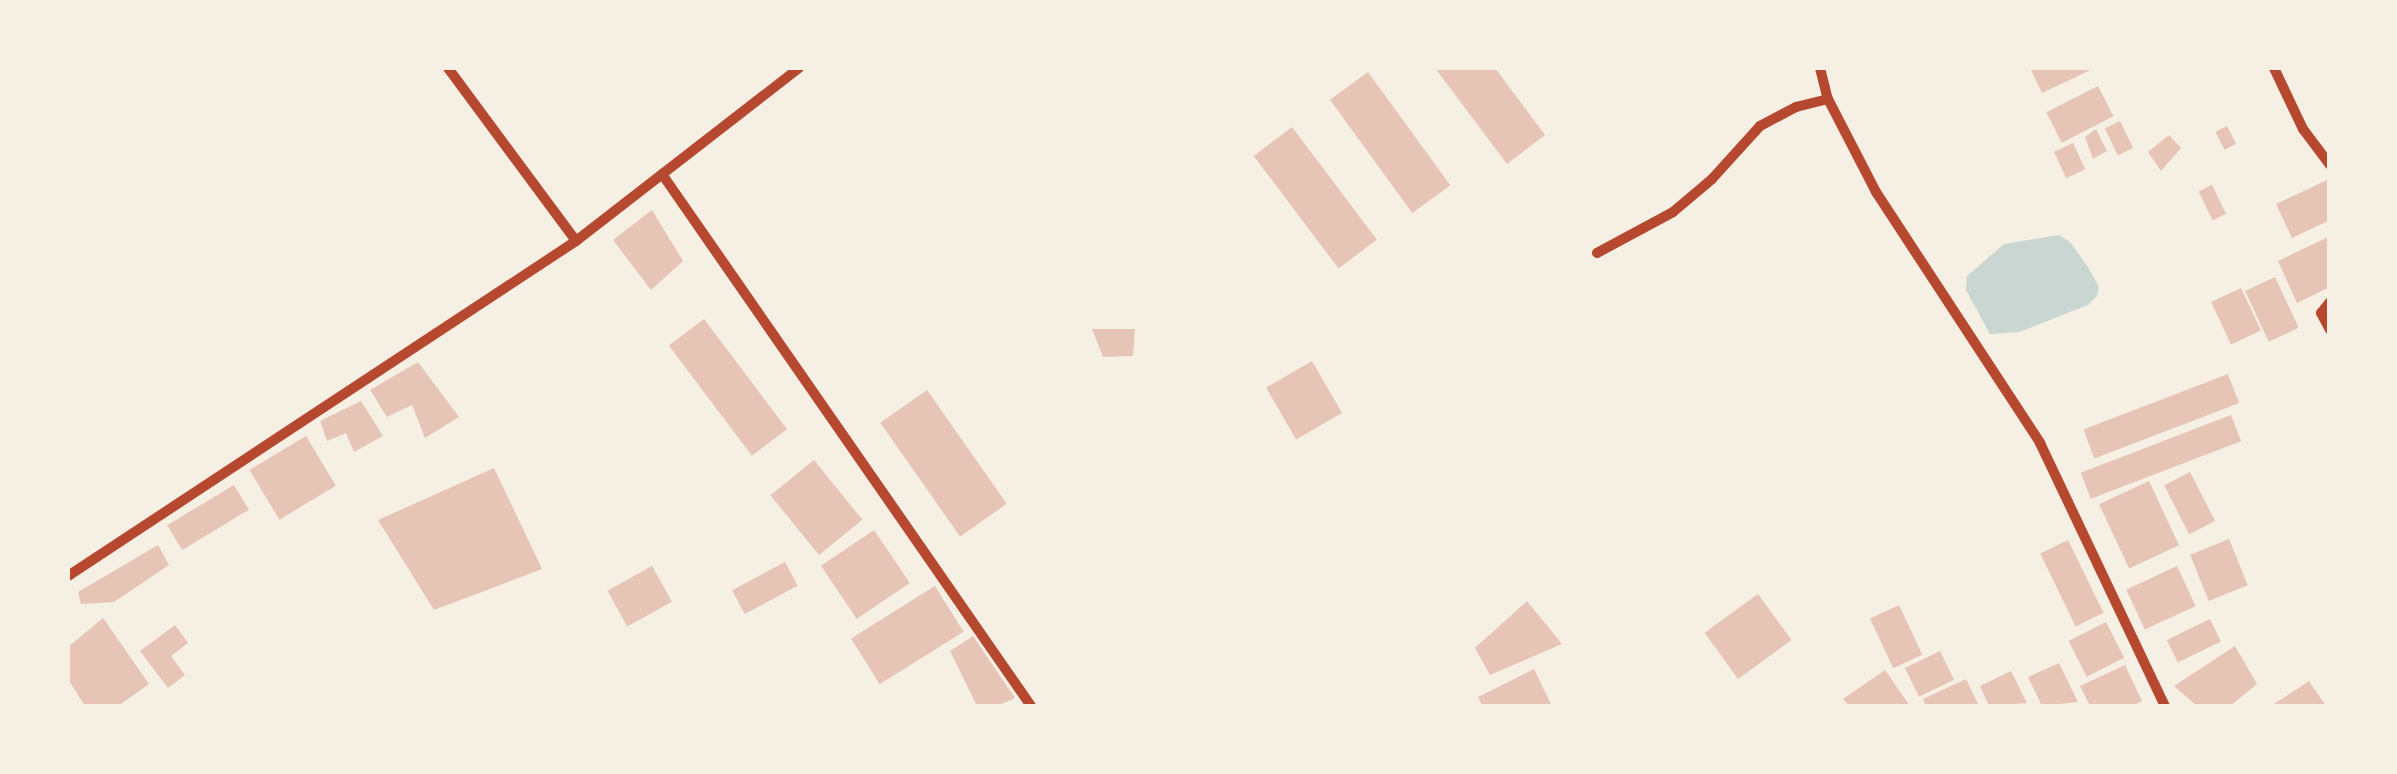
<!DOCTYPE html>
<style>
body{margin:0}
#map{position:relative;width:2397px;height:774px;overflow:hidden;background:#f6efe4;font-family:"PT Sans Narrow",sans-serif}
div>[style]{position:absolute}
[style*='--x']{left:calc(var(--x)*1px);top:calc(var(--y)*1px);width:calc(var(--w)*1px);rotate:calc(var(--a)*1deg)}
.water>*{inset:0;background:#c9d6d2}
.building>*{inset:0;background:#e6c5b7;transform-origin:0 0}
.minor>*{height:10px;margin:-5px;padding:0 5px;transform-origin:5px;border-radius:5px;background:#b5482f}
span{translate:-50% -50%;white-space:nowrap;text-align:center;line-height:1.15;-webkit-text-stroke:10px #f6efe4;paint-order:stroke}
.frame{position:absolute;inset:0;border:70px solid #f6efe4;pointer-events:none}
</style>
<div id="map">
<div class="water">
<i style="clip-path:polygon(2059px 235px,2070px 242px,2088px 267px,2099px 287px,2097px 296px,2088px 305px,2019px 332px,1990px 334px,1966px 290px,1967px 276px,2004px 244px)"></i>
</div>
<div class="building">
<i style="clip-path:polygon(1435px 68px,1495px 68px,1545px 135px,1507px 164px)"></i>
<i style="clip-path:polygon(2030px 68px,2095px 68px,2042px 93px)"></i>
<i style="left:1368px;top:72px;width:140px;height:47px;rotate:54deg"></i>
<i style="left:2098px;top:86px;width:34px;height:58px;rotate:63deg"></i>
<i style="left:2120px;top:121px;width:30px;height:17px;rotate:64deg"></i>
<i style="left:2227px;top:126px;width:20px;height:13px;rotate:63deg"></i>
<i style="left:1292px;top:127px;width:141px;height:48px;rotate:53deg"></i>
<i style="clip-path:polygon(2096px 129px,2107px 151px,2093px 159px,2085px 137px)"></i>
<i style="clip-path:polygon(2169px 135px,2181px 148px,2161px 171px,2148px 152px)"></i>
<i style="left:2073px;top:143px;width:29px;height:21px;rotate:65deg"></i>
<i style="clip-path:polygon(2327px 180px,2330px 220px,2292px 238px,2276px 204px)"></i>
<i style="left:2212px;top:185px;width:32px;height:15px;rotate:64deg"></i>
<i style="clip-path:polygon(652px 210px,683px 261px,651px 290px,613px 240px)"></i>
<i style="clip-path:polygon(2330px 236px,2330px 287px,2297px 303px,2278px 261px)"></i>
<i style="left:2275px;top:277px;width:56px;height:33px;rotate:65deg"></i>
<i style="left:2241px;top:288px;width:47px;height:33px;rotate:65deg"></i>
<i style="left:704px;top:319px;width:138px;height:44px;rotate:53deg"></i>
<i style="clip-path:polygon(1092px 329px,1135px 329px,1133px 356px,1103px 357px)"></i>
<i style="left:1312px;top:361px;width:60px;height:53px;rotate:60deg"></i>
<i style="clip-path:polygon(418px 362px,459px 417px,425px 438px,412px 405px,387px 417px,370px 390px)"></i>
<i style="left:2228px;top:374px;width:31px;height:155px;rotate:69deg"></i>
<i style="left:927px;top:390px;width:139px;height:57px;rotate:55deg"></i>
<i style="clip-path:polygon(361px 401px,383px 436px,354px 452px,346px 433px,327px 441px,320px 421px)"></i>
<i style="left:2231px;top:415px;width:28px;height:161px;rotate:69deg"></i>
<i style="left:306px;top:436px;width:58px;height:66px;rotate:59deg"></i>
<i style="left:814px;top:460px;width:77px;height:56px;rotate:51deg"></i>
<i style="clip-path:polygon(494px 468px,542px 569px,434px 610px,378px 520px)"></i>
<i style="left:2190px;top:472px;width:55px;height:29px;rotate:63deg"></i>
<i style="left:2149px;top:481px;width:71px;height:55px;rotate:65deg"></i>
<i style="left:234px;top:485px;width:29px;height:78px;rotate:59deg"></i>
<i style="left:874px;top:530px;width:64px;height:64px;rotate:56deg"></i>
<i style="left:2229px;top:539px;width:50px;height:42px;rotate:68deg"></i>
<i style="left:2068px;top:540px;width:81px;height:31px;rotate:64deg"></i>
<i style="clip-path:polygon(158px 545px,169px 565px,114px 602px,81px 604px,78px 592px)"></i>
<i style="left:785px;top:562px;width:27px;height:60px;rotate:62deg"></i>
<i style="left:652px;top:566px;width:41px;height:51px;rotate:61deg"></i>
<i style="left:2177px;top:566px;width:44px;height:56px;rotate:65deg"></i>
<i style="left:935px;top:586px;width:54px;height:99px;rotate:58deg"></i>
<i style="left:1758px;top:594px;width:57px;height:66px;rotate:54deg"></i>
<i style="clip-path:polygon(1527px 601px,1562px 644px,1490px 675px,1475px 648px)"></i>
<i style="left:1899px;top:605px;width:55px;height:32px;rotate:65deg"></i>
<i style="clip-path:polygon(103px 618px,149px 684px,118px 706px,85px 706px,68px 679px,68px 647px)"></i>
<i style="left:2210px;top:619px;width:25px;height:48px;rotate:64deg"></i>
<i style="left:2106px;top:622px;width:40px;height:42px;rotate:63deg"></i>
<i style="clip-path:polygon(175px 625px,188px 643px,171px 656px,185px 675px,168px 688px,140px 651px)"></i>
<i style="clip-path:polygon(973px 636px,1015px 698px,997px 706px,977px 706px,950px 651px)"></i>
<i style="clip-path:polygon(2235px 646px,2257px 684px,2230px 706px,2197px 706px,2174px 686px)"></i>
<i style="left:1940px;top:651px;width:32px;height:39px;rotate:64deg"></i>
<i style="clip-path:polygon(2059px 663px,2078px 702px,2042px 706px,2028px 677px)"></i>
<i style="clip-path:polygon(2125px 665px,2142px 701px,2131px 706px,2090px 706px,2080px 686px)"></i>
<i style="clip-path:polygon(1534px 669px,1552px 706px,1482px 706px,1478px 697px)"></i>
<i style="clip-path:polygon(1885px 670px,1910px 706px,1849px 706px,1843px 699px)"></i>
<i style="clip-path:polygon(2011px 671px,2027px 703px,1989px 706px,1980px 686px)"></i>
<i style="clip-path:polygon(1966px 679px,1979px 706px,1926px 706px,1923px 699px)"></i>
<i style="clip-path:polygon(2309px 681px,2326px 706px,2271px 706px)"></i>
</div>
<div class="minor">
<i style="--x:448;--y:68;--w:215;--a:53.5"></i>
<i style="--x:1820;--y:68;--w:32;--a:76"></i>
<i style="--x:1828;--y:99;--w:105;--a:62.7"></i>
<i style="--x:1876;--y:192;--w:300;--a:56.8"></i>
<i style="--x:2040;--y:443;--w:291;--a:64.6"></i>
<i style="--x:2274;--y:68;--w:68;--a:64.6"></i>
<i style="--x:2303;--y:129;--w:45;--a:53.1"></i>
<i style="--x:662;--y:174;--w:647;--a:55.25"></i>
<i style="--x:1597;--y:253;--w:86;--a:-28.3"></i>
<i style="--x:1673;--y:212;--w:51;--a:-40.2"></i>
<i style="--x:1712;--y:179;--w:72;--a:-47.8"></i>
<i style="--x:1760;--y:126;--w:41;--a:-27.8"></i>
<i style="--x:1796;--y:107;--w:33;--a:-14"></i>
<i style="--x:2330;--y:302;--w:14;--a:129"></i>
<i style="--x:2321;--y:313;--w:19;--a:62"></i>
<i style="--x:68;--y:576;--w:609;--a:-33.4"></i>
<i style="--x:576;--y:241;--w:282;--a:-37.8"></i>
</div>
<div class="frame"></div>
</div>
